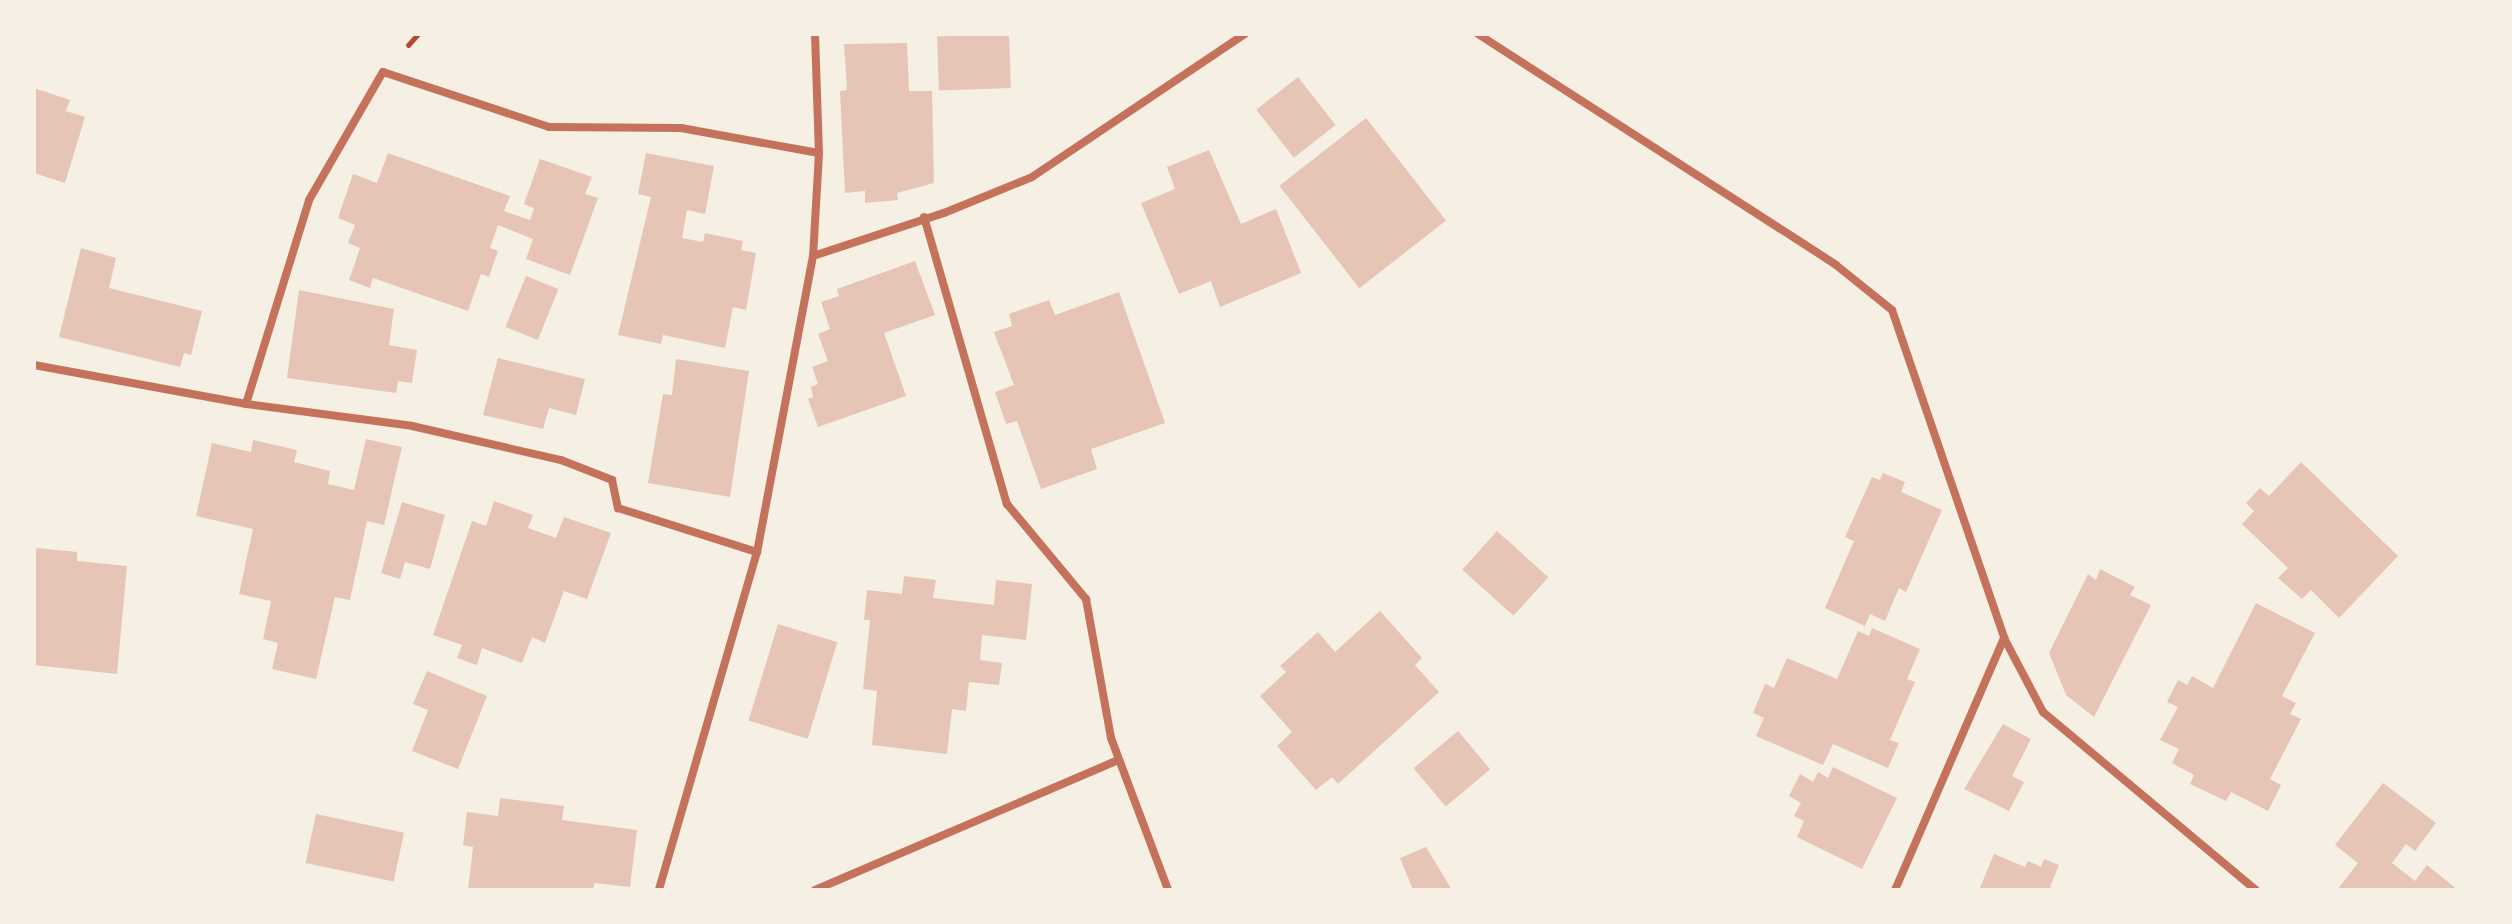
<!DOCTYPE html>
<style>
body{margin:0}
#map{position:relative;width:2512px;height:924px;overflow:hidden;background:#f6efe4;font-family:Georgia,serif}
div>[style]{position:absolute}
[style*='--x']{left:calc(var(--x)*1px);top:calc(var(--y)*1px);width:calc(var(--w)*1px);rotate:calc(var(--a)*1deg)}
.building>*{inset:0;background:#e6c5b7;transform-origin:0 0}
.path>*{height:5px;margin:-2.5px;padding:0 2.5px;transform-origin:2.5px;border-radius:2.5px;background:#b5482f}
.minor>*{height:8px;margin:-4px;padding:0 4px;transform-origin:4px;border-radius:4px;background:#c5725c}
span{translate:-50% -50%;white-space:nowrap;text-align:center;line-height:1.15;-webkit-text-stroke:6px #f6efe4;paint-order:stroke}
.frame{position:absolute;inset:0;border:36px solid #f6efe4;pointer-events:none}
</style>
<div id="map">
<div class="building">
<i style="left:1009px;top:34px;width:54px;height:72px;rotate:88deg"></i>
<i style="clip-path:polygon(907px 43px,909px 91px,932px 91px,934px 183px,897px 193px,898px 200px,865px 203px,865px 191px,845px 193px,840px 91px,847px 90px,844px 44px)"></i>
<i style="left:1298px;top:77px;width:61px;height:53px;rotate:52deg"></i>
<i style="clip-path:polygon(34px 88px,70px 100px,66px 111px,85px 117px,65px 183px,34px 173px)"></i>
<i style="left:1366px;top:118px;width:130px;height:110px;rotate:52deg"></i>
<i style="clip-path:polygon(1209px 150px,1241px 224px,1276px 209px,1301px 273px,1220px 307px,1211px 281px,1179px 294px,1141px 203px,1175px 189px,1167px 167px)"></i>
<i style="clip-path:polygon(388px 153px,510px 196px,504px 211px,530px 220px,534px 208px,524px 204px,540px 159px,592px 177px,585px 194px,598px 198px,570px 275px,526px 259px,533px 239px,498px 225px,490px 248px,498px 251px,489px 277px,481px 274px,468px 311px,373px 278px,370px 288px,349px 280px,360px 248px,348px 243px,355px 225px,338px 218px,353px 174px,377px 183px)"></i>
<i style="clip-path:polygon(646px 153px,714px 166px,705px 214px,687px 210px,682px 238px,703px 242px,705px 233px,743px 241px,741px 250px,756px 253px,746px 310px,733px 307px,725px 348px,663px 335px,661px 344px,618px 335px,651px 197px,638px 194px)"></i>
<i style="clip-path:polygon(81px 248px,116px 258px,109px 288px,202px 311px,191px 355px,184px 353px,180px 367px,59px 337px)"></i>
<i style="clip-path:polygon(915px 261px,935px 315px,884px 333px,906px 396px,818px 427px,808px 399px,813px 397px,811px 387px,818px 384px,812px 367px,828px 361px,818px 334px,830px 329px,821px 302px,839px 296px,837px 289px)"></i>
<i style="left:526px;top:276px;width:35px;height:55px;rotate:22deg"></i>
<i style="clip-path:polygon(299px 290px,394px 309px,389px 345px,417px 350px,412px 383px,398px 381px,396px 393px,287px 378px)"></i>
<i style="clip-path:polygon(1119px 292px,1165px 423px,1091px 449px,1097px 469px,1041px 489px,1017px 421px,1006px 424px,995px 392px,1014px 385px,994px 332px,1012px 326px,1009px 314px,1049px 300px,1055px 315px)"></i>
<i style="clip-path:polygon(498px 358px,585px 379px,576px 415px,549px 408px,543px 429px,483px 415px)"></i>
<i style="clip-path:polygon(676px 359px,749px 371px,730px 497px,648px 483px,663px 394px,672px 395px)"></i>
<i style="clip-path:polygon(366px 439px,402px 447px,384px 525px,367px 521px,350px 600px,335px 597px,316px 679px,272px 669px,278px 643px,263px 639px,271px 601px,239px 594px,253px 529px,196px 516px,212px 443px,251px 452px,253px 440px,297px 450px,294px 462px,330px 471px,328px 484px,354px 490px)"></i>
<i style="clip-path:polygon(2301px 462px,2398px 556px,2339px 618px,2311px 590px,2302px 599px,2278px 578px,2288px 568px,2242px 524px,2254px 511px,2246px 503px,2260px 488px,2269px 496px)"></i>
<i style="clip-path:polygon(1883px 473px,1905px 482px,1901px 492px,1942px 510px,1906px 592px,1899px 588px,1885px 621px,1870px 614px,1865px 626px,1825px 608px,1854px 541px,1845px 537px,1872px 477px,1880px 480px)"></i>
<i style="clip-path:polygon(494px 501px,533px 515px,528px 528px,556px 538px,564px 517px,611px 533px,587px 599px,564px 591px,545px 643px,532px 637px,522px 663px,482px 648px,477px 665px,457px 658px,462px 645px,433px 635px,472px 521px,486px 526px)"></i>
<i style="clip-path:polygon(402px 502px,445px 515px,430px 569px,405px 562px,400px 579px,381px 573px)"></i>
<i style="left:1497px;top:531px;width:69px;height:52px;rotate:42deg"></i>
<i style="clip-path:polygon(36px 548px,77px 552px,77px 561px,127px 566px,117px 674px,34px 665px)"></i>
<i style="clip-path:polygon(2100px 569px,2135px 587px,2130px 595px,2151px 605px,2094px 717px,2066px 695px,2049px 653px,2088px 574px,2096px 580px)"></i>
<i style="clip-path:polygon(904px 576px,936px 580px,933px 598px,994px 605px,996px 580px,1032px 584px,1026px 640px,982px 635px,980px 660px,1002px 663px,999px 685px,969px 682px,966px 711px,952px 709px,947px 754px,872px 745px,877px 691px,863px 689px,870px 620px,864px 620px,867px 590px,902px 594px)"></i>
<i style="clip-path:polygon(2256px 603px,2315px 633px,2282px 696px,2296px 703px,2290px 714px,2301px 719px,2270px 779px,2281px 785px,2268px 811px,2231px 792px,2226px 801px,2190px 784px,2194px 775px,2172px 763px,2179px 749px,2160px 740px,2178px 707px,2167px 702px,2178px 680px,2187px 685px,2192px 676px,2213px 688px)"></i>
<i style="clip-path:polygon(1380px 611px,1422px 658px,1415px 665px,1439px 692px,1338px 784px,1332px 777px,1316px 790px,1277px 746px,1292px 732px,1260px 696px,1286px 672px,1280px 666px,1318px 632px,1335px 652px)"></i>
<i style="left:778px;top:624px;width:62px;height:101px;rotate:17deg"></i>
<i style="clip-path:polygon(1872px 628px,1920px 649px,1907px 679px,1915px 682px,1890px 740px,1899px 743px,1888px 768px,1833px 744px,1823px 765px,1756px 736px,1764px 718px,1753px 713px,1765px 684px,1774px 688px,1787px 658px,1837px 679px,1858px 631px,1869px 636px)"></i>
<i style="clip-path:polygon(427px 671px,487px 696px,458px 769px,412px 751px,428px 710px,413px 704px)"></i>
<i style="clip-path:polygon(2003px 724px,2031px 739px,2012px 776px,2024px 782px,2009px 811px,1964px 789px)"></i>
<i style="left:1458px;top:731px;width:50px;height:58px;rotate:50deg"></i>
<i style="clip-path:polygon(1833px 767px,1897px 798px,1862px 869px,1797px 837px,1804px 821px,1794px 816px,1801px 803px,1789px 796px,1800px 774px,1813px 782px,1818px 772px,1828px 778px)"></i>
<i style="clip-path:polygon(2383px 783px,2436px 823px,2415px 851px,2406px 844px,2392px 863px,2415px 881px,2427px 865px,2458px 890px,2337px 890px,2358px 863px,2335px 845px)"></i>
<i style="clip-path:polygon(500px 798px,564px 806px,562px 820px,637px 830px,630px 887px,594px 883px,593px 890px,468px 890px,473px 847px,463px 845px,467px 812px,498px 816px)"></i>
<i style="left:316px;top:814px;width:90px;height:50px;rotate:12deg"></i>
<i style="clip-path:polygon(1426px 847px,1452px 890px,1413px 890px,1400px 858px)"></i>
<i style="clip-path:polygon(1994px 854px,2025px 867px,2028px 861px,2041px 867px,2044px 859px,2059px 865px,2050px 887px,2057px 890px,1979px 890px)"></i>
</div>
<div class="path">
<i style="--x:408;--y:45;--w:15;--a:-48"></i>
</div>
<div class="minor">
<i style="--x:815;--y:34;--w:119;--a:88.1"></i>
<i style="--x:1478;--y:34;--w:426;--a:32.8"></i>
<i style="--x:1836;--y:265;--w:72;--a:38.8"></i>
<i style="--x:1892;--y:310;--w:347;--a:71.1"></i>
<i style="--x:2004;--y:638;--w:84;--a:62.2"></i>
<i style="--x:2043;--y:712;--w:278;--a:39.9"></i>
<i style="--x:924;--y:217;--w:299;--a:73.9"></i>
<i style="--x:1007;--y:504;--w:124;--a:50.3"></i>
<i style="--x:1086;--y:599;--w:141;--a:79.8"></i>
<i style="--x:1111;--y:738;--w:162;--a:69.4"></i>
<i style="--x:813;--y:256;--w:138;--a:-18.2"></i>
<i style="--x:944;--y:213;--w:95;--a:-22.2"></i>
<i style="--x:1032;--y:177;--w:257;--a:-33.9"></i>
<i style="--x:34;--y:365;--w:216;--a:10.4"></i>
<i style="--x:246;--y:404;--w:214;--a:-72.8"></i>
<i style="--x:309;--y:200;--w:148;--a:-60"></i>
<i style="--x:383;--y:72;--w:175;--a:18.3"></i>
<i style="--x:549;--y:127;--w:132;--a:0.4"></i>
<i style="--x:681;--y:128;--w:140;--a:10.3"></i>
<i style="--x:819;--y:153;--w:103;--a:93.3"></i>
<i style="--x:813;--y:256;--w:301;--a:100.7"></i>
<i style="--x:757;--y:552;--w:352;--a:106.2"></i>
<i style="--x:246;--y:404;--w:167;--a:7.5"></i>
<i style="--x:412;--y:426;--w:153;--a:12.9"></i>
<i style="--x:561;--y:460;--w:55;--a:21.4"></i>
<i style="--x:612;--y:480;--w:29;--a:78"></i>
<i style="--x:618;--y:508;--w:146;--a:17.6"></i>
<i style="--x:815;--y:890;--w:330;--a:-23.2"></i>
<i style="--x:1895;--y:890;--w:275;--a:-66.6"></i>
</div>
<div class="frame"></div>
</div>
